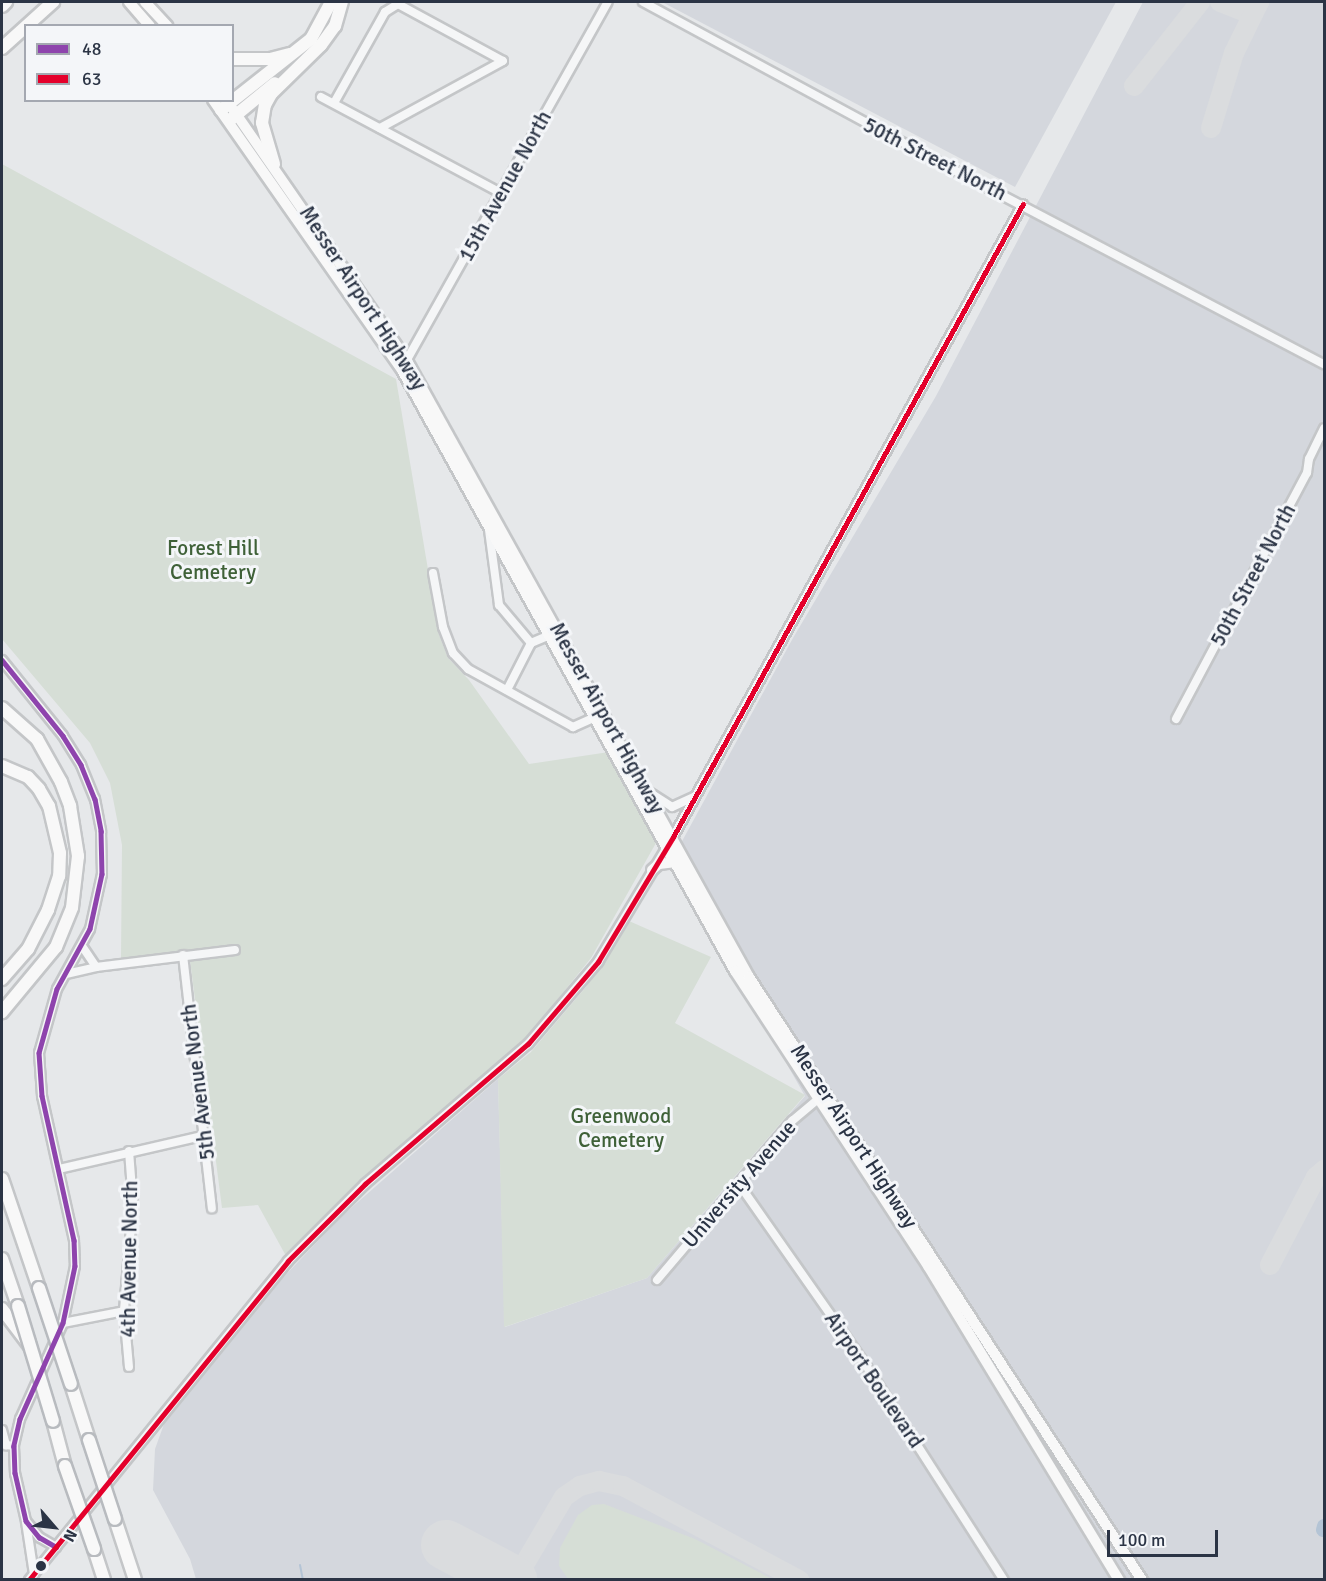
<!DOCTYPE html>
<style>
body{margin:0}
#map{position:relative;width:1326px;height:1581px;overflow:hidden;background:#e6e8ea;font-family:Signika,sans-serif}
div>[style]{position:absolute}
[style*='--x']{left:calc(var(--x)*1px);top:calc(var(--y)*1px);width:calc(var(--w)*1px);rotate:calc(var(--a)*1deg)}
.built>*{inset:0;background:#d4d7dd}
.green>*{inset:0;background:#d6ded6}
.stream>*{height:2px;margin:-1px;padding:0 1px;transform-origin:1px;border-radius:1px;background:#b4c4d5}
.river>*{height:14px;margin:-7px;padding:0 7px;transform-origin:7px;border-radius:7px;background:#b4c4d5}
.taxiway>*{height:20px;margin:-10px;padding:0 10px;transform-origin:10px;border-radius:10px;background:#dadcde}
.runway>*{height:50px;margin:-25px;padding:0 25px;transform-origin:25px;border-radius:25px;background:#dadcde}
.roads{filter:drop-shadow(2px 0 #c4c6c8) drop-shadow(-2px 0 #c4c6c8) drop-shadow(0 2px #c4c6c8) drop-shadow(0 -2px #c4c6c8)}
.minor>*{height:8px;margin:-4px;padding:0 4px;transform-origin:4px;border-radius:4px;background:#f5f6f7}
.major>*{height:10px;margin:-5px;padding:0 5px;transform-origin:5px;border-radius:5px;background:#f8f8f8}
.highway>*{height:12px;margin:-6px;padding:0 6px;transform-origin:6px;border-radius:6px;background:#f8f8f8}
.bridges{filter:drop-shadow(2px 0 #b8bbbf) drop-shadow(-2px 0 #b8bbbf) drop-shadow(0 2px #b8bbbf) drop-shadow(0 -2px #b8bbbf)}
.highway-bridge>*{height:12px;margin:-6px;padding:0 6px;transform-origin:6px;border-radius:6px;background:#f8f8f8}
.bus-1>*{height:4.5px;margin:-2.25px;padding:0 2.25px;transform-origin:2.25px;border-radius:2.25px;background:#8e44ad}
.bus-2>*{height:4.5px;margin:-2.25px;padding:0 2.25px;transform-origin:2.25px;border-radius:2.25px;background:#e4002b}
.dots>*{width:16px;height:16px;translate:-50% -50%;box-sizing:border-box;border:3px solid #f4f6f9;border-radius:50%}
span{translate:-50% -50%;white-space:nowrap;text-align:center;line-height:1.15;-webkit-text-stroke:6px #f4f6f9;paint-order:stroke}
.street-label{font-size:21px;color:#2b3445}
.park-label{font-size:21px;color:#3f6138}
.frame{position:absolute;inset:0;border:3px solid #2b3445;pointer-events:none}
.legend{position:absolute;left:24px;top:24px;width:210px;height:78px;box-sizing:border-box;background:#f4f6f9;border:2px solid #a4a8b1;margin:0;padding:8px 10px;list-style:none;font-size:18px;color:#2b3445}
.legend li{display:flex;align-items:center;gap:12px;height:30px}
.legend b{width:30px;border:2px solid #a4a8b1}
.north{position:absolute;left:24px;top:1497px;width:60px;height:60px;-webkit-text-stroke:4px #f4f6f9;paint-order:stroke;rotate:118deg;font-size:16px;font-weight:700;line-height:24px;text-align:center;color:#2b3445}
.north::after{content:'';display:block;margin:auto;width:21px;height:27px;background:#2b3445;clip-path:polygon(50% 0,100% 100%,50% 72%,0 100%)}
.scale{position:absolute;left:1107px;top:1530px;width:111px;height:27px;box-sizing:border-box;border:3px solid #2b3445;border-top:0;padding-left:8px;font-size:18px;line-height:21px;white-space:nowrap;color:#2b3445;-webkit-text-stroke:4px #f4f6f9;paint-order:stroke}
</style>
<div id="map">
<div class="built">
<i style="clip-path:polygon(662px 2px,1116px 2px,1015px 187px)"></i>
<i style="clip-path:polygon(1143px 2px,1324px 2px,1324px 1579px,196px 1579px,190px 1559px,153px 1490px,155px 1449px,164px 1424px,252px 1310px,342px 1216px,498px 1079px,505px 1327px,647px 1278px,805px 1096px,681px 878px,669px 865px,793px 638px,936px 396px)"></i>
</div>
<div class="green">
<i style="clip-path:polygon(2px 164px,396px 379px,439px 635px,448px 658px,469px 680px,529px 764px,609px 752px,656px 831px,656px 843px,591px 958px,524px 1041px,362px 1182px,286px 1256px,258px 1205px,222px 1208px,189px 953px,121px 958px,122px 845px,110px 783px,90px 743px,2px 639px)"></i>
<i style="clip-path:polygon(629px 921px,711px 957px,675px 1023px,805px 1095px,647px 1278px,504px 1327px,498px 1079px,531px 1052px,586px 987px)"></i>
<i style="clip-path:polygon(604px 1504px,695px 1539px,772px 1579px,568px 1579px,559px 1566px,560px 1548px,578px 1515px,592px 1505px)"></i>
</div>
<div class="stream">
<i style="--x:300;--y:1565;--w:15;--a:79"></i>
</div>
<div class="river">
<i style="--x:1323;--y:1530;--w:4;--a:-76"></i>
</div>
<div class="taxiway">
<i style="--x:1220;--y:2;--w:22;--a:21"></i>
<i style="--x:1241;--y:10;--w:20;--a:-24"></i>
<i style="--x:1134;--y:86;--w:107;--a:-51.8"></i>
<i style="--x:1211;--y:128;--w:78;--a:-73"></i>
<i style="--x:1234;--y:53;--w:57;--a:-63.9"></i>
<i style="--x:1270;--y:1265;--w:99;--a:-62.4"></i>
<i style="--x:1316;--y:1177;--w:11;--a:-41"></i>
<i style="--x:515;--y:1580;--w:96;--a:-59.4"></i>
<i style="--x:564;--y:1497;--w:19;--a:-35"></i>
<i style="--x:580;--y:1486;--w:20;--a:-15"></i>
<i style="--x:599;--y:1481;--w:25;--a:12"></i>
<i style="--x:623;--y:1486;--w:200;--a:28.1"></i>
</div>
<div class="runway">
<i style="--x:446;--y:1545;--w:75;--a:27.9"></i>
</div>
<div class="roads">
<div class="minor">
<i style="--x:643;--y:2;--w:328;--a:28.4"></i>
<i style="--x:931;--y:158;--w:444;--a:27.7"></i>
<i style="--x:321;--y:97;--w:204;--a:28.1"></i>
<i style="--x:334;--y:103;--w:104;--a:-60.7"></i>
<i style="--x:385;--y:12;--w:15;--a:-32"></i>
<i style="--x:398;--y:4;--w:119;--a:28.5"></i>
<i style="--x:380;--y:128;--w:140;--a:-28.6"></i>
<i style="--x:404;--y:365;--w:416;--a:-60.7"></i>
<i style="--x:489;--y:530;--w:76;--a:82.4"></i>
<i style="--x:499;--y:605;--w:50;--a:49.9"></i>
<i style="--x:433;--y:573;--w:55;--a:79.5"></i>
<i style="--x:443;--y:627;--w:28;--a:69"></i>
<i style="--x:453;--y:653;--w:22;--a:47"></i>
<i style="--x:468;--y:669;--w:120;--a:28.9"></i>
<i style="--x:573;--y:727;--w:24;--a:-24"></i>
<i style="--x:2;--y:660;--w:97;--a:51.2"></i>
<i style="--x:63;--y:736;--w:34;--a:58"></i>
<i style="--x:81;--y:765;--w:37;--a:68"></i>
<i style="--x:95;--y:799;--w:33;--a:79"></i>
<i style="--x:101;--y:831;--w:43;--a:88.7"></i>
<i style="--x:102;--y:874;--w:56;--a:102.3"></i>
<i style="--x:90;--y:929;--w:68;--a:118.8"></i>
<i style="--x:57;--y:989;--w:66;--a:105.7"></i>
<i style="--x:39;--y:1053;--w:43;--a:86"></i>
<i style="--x:42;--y:1096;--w:148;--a:77.5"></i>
<i style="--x:74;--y:1240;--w:26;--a:88"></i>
<i style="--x:75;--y:1266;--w:58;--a:101.9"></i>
<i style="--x:63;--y:1323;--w:105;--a:114.1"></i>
<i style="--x:20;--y:1419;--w:28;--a:103"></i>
<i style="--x:14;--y:1446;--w:27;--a:88"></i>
<i style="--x:15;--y:1473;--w:49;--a:77.1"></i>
<i style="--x:26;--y:1521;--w:21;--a:51"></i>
<i style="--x:39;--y:1537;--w:20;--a:30"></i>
<i style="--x:507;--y:690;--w:53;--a:-62.9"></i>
<i style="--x:531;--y:643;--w:25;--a:-23"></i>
<i style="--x:1176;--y:719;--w:279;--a:-62"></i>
<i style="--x:1307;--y:473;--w:14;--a:-82"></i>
<i style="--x:1309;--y:459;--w:34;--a:-64"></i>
<i style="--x:649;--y:792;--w:27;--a:33"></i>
<i style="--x:672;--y:807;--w:23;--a:-25"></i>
<i style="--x:82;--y:946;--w:25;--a:56"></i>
<i style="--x:96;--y:967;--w:140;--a:-7"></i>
<i style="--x:183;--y:955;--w:255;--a:83.5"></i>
<i style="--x:66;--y:974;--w:31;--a:-13"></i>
<i style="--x:129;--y:1151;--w:52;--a:85.6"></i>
<i style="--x:133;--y:1203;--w:108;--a:94.8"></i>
<i style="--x:124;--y:1311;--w:56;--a:84.9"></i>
<i style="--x:59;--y:1169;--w:151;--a:-13"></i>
<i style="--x:739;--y:1184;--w:223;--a:55"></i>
<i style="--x:867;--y:1367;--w:253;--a:57.3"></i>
<i style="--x:657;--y:1280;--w:209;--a:-49.7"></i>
<i style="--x:792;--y:1121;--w:40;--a:-40"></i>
<i style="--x:63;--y:1323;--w:62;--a:-11.1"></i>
<i style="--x:2;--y:1430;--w:16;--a:75"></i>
<i style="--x:6;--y:1445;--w:8;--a:7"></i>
<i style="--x:26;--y:1522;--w:53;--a:81.3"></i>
<i style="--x:29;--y:1580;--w:411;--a:-50.9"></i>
<i style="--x:288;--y:1261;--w:109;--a:-45"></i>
<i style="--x:365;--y:1184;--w:215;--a:-40.7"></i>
<i style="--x:528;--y:1044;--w:108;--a:-49.5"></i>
<i style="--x:598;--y:962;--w:146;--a:-59"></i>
<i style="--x:673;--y:837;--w:723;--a:-61.06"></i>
</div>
<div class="major">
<i style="--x:129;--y:2;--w:32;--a:49"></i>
<i style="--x:145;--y:2;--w:33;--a:47"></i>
<i style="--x:213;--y:100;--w:330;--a:55"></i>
<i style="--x:402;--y:370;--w:687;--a:61.01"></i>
<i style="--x:735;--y:971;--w:353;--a:56.8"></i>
<i style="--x:928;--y:1266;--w:368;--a:58.7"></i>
<i style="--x:232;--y:108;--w:308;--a:55.3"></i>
<i style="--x:407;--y:361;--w:705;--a:60.96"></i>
<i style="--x:749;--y:977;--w:720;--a:56.91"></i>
<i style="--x:652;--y:870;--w:9;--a:-41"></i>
<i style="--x:659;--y:864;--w:17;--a:-7"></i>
</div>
<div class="highway">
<i style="--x:2;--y:6;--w:6;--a:-45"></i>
<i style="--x:2;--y:48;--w:69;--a:-42"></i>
<i style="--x:232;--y:59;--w:38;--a:0"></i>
<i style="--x:270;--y:59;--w:21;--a:-14"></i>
<i style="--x:221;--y:110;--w:115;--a:-38.3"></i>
<i style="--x:311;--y:39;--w:42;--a:-61.6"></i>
<i style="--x:230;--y:120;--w:58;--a:-39.4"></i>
<i style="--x:274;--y:164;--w:43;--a:-106.3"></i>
<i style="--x:262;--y:123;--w:18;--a:-81"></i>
<i style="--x:265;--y:105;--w:13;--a:-61"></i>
<i style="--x:271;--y:94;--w:70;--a:-44.4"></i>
<i style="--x:321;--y:45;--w:24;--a:-54"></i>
<i style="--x:335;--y:26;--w:25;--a:-74"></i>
<i style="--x:2;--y:708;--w:47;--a:41.5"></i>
<i style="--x:37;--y:739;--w:49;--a:60.8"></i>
<i style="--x:61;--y:782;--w:26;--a:69"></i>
<i style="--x:70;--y:806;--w:51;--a:80.9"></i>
<i style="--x:78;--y:856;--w:52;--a:96.6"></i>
<i style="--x:72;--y:908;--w:42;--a:112.3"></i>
<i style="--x:56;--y:947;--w:85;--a:129.7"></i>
<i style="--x:2;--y:766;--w:28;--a:23"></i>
<i style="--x:28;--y:777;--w:16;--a:47"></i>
<i style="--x:39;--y:789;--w:20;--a:60"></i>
<i style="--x:49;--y:806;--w:48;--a:76.8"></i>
<i style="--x:60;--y:853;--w:23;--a:92"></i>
<i style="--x:59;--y:876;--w:36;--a:108"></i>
<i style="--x:48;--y:910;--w:44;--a:117.1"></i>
<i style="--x:28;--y:949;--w:40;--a:131"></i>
<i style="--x:2;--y:1179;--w:115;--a:71.3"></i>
<i style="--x:2;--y:1259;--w:50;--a:71.2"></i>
<i style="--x:2;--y:1309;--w:46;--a:52.9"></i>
<i style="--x:71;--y:1384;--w:59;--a:72.2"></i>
<i style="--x:53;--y:1421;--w:47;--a:75.1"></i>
<i style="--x:115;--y:1519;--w:64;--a:71.8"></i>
<i style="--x:94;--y:1549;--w:33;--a:72"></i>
</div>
</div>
<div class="bridges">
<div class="highway-bridge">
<i style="--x:39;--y:1288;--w:101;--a:71.6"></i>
<i style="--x:18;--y:1306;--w:120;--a:73.1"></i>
<i style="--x:89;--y:1440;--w:83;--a:71.8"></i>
<i style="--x:65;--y:1466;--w:88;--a:70.7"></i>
</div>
</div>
<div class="bus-1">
<i style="--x:2;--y:660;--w:97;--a:51.2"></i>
<i style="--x:63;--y:736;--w:34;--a:58"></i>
<i style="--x:81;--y:765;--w:37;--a:68"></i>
<i style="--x:95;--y:799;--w:33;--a:79"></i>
<i style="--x:101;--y:831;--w:43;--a:88.7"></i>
<i style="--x:102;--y:874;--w:56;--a:102.3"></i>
<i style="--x:90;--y:929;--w:68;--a:118.8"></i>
<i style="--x:57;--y:989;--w:66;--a:105.7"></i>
<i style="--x:39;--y:1053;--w:43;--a:86"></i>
<i style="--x:42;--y:1096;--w:148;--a:77.5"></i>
<i style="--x:74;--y:1240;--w:26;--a:88"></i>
<i style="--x:75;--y:1266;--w:58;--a:101.9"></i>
<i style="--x:63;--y:1323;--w:105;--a:114.1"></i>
<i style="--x:20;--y:1419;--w:28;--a:103"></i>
<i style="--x:14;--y:1446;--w:27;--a:88"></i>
<i style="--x:15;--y:1473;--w:49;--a:77.1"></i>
<i style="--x:26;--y:1521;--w:21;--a:51"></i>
<i style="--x:39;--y:1537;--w:20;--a:30"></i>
</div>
<div class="bus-2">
<i style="--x:29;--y:1580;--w:411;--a:-50.9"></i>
<i style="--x:288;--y:1261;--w:109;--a:-45"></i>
<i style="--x:365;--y:1184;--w:215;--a:-40.7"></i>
<i style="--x:528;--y:1044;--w:108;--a:-49.5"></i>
<i style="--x:598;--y:962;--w:146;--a:-59"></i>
<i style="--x:673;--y:837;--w:723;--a:-61.06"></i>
</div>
<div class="dots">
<i style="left:41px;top:1566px;background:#2b3445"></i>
</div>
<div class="street-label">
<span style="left:935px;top:159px;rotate:27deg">50th Street North</span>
<span style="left:505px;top:186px;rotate:-61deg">15th Avenue North</span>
<span style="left:363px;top:298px;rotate:57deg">Messer Airport Highway</span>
<span style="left:1253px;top:575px;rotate:-62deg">50th Street North</span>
<span style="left:607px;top:718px;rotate:61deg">Messer Airport Highway</span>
<span style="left:198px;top:1082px;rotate:-97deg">5th Avenue North</span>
<span style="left:854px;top:1136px;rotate:57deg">Messer Airport Highway</span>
<span style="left:739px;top:1184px;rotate:-49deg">University Avenue</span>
<span style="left:129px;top:1259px;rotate:-89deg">4th Avenue North</span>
<span style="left:874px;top:1380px;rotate:56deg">Airport Boulevard</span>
</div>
<div class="park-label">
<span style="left:213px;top:560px">Forest Hill<br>Cemetery</span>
<span style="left:621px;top:1128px">Greenwood<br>Cemetery</span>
</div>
<div class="frame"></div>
<ul class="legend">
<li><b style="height:8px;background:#8e44ad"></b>48</li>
<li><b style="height:8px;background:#e4002b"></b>63</li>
</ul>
<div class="north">N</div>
<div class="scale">100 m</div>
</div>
